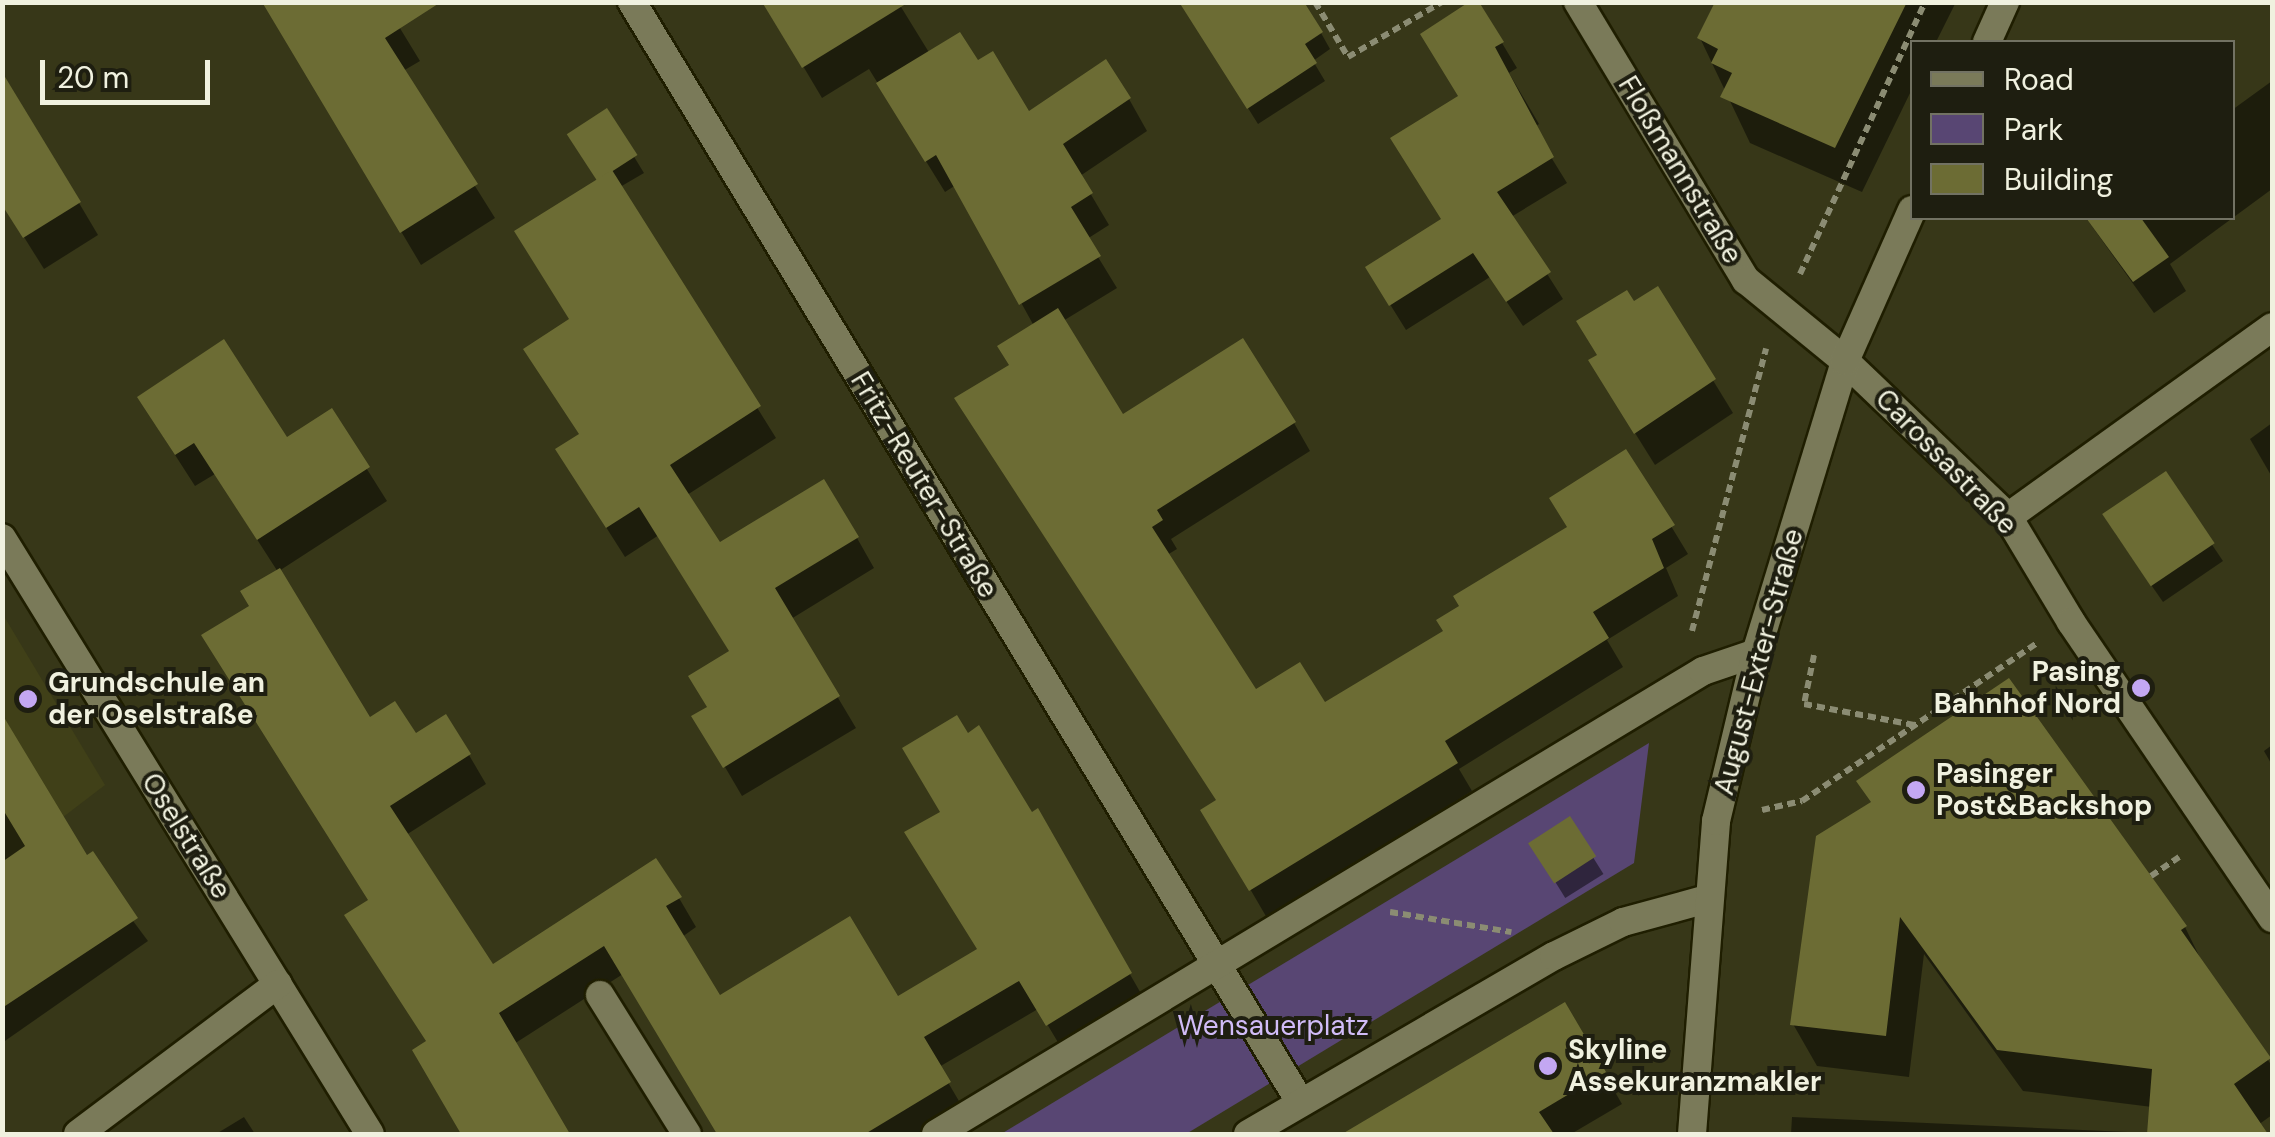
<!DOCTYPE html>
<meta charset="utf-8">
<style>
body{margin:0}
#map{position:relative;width:2275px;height:1137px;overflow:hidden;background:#373718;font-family:"DM Sans",sans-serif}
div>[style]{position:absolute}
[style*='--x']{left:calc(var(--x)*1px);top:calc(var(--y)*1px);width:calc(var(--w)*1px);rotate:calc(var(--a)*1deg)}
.built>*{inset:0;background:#404018}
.green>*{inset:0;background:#584673}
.shadow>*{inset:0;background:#0007;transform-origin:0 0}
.building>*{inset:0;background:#6c6c34;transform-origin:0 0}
.path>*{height:6px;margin-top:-3px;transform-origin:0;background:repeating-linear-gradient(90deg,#8b8c73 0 8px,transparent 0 13px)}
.roads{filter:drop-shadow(2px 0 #1f1e00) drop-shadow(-2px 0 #1f1e00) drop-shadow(0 2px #1f1e00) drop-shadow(0 -2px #1f1e00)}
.service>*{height:28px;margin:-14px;padding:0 14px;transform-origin:14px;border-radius:14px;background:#7a7a59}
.minor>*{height:28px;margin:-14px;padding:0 14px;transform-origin:14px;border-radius:14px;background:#7a7a59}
.dots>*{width:28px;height:28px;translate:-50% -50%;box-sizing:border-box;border:5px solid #1e1e10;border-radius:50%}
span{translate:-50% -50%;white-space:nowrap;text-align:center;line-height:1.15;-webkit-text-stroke:8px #1e1e10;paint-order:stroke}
.street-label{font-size:28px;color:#f0f1df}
.poi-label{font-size:28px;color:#f0f1df;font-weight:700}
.right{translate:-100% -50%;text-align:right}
.left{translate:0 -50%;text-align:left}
.park-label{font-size:28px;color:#d1bcf8}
.frame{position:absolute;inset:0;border:5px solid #f0f1df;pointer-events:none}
.legend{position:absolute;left:1910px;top:40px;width:325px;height:180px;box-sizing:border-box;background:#1e1e10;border:2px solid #727263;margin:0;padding:12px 18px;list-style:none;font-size:30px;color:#f0f1df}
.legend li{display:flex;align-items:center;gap:20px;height:50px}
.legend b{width:50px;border:2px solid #727263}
.scale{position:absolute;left:40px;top:60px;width:170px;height:45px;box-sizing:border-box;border:5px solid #f0f1df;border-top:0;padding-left:12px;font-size:30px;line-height:35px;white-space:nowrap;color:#f0f1df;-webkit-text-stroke:8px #1e1e10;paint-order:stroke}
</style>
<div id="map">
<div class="built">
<i style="clip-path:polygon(2px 613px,105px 785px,3px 863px,2px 863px)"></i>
</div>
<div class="green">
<i style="clip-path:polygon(1649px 743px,1634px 863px,1186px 1134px,1001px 1134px)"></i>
</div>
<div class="shadow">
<i style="clip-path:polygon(384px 2px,420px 61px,403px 71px,495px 218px,421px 265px,274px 17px)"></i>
<i style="clip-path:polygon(765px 2px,898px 2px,930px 54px,977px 63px,1029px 114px,1129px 99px,1147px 131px,1080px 176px,1109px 225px,1087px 239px,1117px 288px,1063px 321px,1123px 417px,1294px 423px,1310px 451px,1171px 539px,1177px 549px,1167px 555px,1255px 692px,1324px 705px,1446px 632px,1570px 528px,1626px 452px,1688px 554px,1666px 568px,1678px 596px,1607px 640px,1623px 667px,1459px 769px,1472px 791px,1267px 918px,1204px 810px,1218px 802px,1012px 366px,1034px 326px,956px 185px,945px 192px,869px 69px,822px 98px)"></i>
<i style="clip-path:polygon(1718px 2px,1956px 2px,1936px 42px,1912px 42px,1912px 89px,1862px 192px,1750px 143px,1700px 38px)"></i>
<i style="clip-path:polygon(1195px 24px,1321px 33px,1330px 49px,1313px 61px,1325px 81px,1258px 124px)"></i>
<i style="clip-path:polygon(1502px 43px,1517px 68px,1509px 73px,1539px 124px,1533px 128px,1567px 183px,1511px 217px,1563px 299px,1523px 326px,1490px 277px,1406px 330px,1383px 293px,1443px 220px,1460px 97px,1438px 61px)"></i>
<i style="clip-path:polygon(2272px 81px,2272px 189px,2170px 264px,2186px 291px,2154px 313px,2086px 218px,2232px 218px,2232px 110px)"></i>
<i style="clip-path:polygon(606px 111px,644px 173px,620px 187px,776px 438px,687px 495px,720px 546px,857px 538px,874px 568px,791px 619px,856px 728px,742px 796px,695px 716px,709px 708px,731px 653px,659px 535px,625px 557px,576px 480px,581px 436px,571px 320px,599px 181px,570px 133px)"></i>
<i style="clip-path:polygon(2px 202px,79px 203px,98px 235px,44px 269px)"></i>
<i style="clip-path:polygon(1657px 289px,1733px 413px,1655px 465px,1610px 393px,1633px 304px)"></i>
<i style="clip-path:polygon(331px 412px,387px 501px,279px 571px,370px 721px,469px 755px,486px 784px,406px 835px,493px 968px,679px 898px,696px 927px,682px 937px,719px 999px,898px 1000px,980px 950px,1037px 812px,1147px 1004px,1065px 1054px,1038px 1009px,939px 1067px,966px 1113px,932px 1134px,719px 1134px,623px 974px,514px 1044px,568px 1134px,464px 1134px,415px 1051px,428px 1043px,252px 607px,278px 572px,215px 474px,195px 486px,159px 430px,287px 441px)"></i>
<i style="clip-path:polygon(2272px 423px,2272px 477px,2250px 439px)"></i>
<i style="clip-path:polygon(2165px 475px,2223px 561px,2163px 602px,2115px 533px)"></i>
<i style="clip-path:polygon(2272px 745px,2272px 765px,2264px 751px)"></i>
<i style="clip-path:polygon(2px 770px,86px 858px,148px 941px,2px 1043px)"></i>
<i style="left:1569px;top:819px;width:65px;height:45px;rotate:58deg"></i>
<i style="clip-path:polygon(1818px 837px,2185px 927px,2206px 970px,2272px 1066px,2272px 1115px,2258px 1125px,2264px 1134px,1791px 1134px,1792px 1117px,2150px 1133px,2152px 1107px,2023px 1091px,1924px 954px,1909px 1077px,1817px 1066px,1793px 1024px)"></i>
<i style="clip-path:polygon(1564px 1005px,1622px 1104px,1571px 1134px,1346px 1134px)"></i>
<i style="clip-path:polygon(244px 1117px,255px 1134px,216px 1134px)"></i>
</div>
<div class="building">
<i style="clip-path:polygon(262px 2px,441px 2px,385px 38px,478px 184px,400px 233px)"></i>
<i style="clip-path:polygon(762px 2px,909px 2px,802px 68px)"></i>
<i style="clip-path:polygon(1179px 2px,1304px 2px,1323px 32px,1305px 44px,1317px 63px,1247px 109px)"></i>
<i style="clip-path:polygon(1469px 2px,1479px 2px,1504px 42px,1495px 47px,1554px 157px,1497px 192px,1551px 272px,1506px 302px,1473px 253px,1389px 306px,1365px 267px,1441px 219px,1390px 138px,1458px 96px,1420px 34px)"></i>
<i style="clip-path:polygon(1715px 2px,1907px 2px,1835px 148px,1720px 97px,1732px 73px,1711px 63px,1718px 49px,1697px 38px)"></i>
<i style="clip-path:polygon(960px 32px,978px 60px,993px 51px,1029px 111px,1106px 59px,1131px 98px,1063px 144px,1093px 193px,1071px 207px,1101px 256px,1019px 305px,936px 155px,925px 162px,876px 83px)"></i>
<i style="clip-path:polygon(2px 72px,81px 202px,23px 238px,2px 205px)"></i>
<i style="left:607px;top:108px;width:56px;height:48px;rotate:57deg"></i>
<i style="clip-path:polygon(612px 170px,761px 406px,670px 465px,720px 542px,824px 479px,859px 537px,775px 588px,840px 696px,723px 768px,691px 716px,707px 707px,688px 676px,729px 651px,639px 507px,606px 528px,555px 449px,579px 434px,523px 349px,569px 319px,514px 231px)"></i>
<i style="clip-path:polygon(2086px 218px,2141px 218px,2169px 257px,2133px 282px)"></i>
<i style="clip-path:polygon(1658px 286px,1716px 379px,1634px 434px,1588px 360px,1597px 355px,1576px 321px,1627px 290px,1634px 301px)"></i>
<i style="clip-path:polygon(1058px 308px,1123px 414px,1243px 338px,1296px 422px,1157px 510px,1163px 520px,1152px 527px,1256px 689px,1300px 662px,1325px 702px,1443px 631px,1436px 620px,1459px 606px,1453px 596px,1567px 527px,1549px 498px,1626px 449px,1675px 525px,1652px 539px,1664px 568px,1593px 612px,1609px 638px,1445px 741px,1458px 763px,1249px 891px,1200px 810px,1216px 800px,954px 398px,1009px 365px,997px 346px)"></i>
<i style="clip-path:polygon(224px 339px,287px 437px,332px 408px,370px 467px,257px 540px,194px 443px,175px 455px,137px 397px)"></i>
<i style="left:2166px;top:471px;width:87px;height:77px;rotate:56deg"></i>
<i style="clip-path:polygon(280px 568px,370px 717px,395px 701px,416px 733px,446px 714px,471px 754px,390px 806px,493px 964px,656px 858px,682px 897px,666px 906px,720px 995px,850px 916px,898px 996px,977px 949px,904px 832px,940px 812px,902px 748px,957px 715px,968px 733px,979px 725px,1032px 812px,1038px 808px,1132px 973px,1046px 1026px,1019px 981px,924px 1037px,951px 1082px,865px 1134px,717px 1134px,604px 946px,499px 1013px,570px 1134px,461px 1134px,412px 1050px,426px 1041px,344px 915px,368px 900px,201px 635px,249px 606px,240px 591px)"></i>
<i style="clip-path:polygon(2009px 678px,2187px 926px,2181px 930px,2271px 1058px,2234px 1084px,2268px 1134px,2147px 1134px,2152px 1069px,1997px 1050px,1900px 917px,1886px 1036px,1790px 1025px,1816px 836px,1871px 802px,1856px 781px)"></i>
<i style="clip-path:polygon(2px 714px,87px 855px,93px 851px,138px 918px,2px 1008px,2px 862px,25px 846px,2px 808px)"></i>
<i style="left:1570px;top:816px;width:48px;height:50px;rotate:57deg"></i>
<i style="clip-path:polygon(1565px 1002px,1606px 1072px,1539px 1112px,1554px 1134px,1342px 1134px)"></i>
</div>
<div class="path">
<i style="--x:1315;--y:2;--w:64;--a:59"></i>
<i style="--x:1348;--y:57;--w:109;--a:-30.3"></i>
<i style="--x:1800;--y:274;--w:299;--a:-65.3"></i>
<i style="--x:1692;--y:631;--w:292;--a:-75.3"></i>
<i style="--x:1814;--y:655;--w:50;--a:101.5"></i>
<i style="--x:1804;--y:704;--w:112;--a:10.8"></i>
<i style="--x:1762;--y:810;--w:41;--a:-12.7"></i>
<i style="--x:1802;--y:801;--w:282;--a:-33.9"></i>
<i style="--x:2151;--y:876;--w:34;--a:-34"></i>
<i style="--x:1390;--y:912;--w:123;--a:9.4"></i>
</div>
<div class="roads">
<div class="service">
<i style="--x:600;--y:995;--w:164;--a:58"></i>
</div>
<div class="minor">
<i style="--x:632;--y:2;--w:1288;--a:58.72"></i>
<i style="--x:1578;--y:2;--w:325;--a:58.9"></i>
<i style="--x:1746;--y:280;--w:128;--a:39.3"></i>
<i style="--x:1845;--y:361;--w:226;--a:43.7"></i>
<i style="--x:2008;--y:517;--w:122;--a:59"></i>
<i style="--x:2071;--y:622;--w:358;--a:55.8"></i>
<i style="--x:1987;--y:42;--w:44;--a:-65.8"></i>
<i style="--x:2008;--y:517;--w:325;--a:-35.7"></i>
<i style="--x:2;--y:538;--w:700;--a:58.31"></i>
<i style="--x:78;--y:1134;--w:250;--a:-36.9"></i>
<i style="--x:936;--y:1134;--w:896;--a:-31.12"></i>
<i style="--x:1703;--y:671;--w:56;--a:-18.8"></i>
<i style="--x:1248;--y:1134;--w:354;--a:-30.2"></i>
<i style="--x:1554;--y:956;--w:77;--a:-26.2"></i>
<i style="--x:1623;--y:922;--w:87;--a:-15.3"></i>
<i style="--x:1692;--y:1134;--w:314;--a:-85.6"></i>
<i style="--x:1716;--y:821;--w:173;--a:-76.6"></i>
<i style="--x:1756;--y:653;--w:305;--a:-73"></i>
<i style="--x:1845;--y:361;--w:165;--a:-66.1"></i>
</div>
</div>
<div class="dots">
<i style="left:2141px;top:688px;background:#c3a7f2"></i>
<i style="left:28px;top:699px;background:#c3a7f2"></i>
<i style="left:1916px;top:790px;background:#c3a7f2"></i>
<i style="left:1548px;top:1066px;background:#c3a7f2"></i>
</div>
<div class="street-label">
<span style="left:1680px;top:170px;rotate:59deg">Floßmannstraße</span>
<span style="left:1946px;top:462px;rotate:46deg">Carossastraße</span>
<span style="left:924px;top:485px;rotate:59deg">Fritz-Reuter-Straße</span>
<span style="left:1759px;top:662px;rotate:-75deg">August-Exter-Straße</span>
<span style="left:186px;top:836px;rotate:58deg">Oselstraße</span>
</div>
<div class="poi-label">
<span class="right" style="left:2121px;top:688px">Pasing<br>Bahnhof Nord</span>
<span class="left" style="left:48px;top:699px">Grundschule an<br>der Oselstraße</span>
<span class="left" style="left:1936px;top:790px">Pasinger<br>Post&amp;Backshop</span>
<span class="left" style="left:1568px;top:1066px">Skyline<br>Assekuranzmakler</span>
</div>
<div class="park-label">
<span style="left:1273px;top:1026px">Wensauerplatz</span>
</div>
<div class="frame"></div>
<ul class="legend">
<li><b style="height:12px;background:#7a7a59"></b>Road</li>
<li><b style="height:28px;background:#584673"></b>Park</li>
<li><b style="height:28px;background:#6c6c34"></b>Building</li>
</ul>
<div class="scale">20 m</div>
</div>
